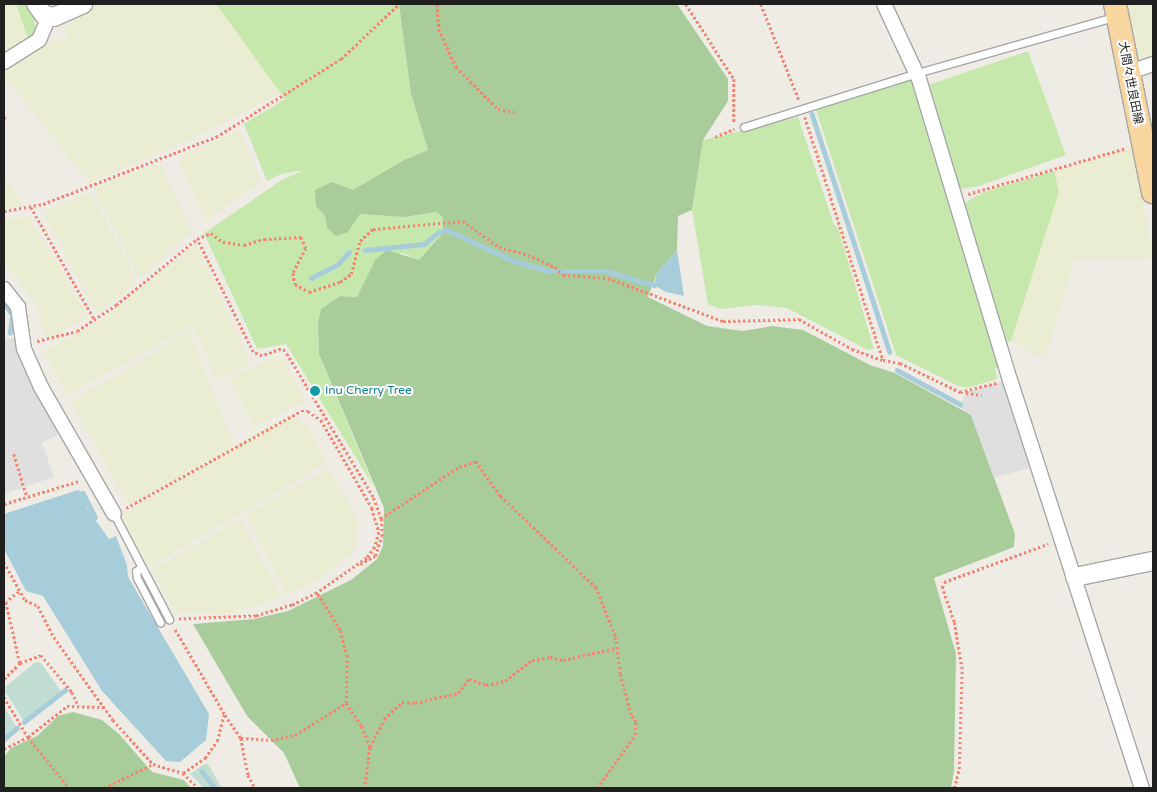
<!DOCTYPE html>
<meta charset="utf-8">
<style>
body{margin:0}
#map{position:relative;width:1157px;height:792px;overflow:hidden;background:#efece5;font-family:"Varela Round","Noto Sans JP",sans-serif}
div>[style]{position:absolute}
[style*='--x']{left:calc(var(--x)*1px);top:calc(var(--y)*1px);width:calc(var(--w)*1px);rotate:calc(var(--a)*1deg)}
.farmland>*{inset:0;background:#eaedd1}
.grass>*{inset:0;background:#c7e8ac}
.forest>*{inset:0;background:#a8cd9b}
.wetland>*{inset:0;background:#c2ddd2}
.parking>*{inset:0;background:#dfdfdf}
.water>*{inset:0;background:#a7cddb}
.stream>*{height:4.5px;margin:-2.25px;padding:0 2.25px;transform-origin:2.25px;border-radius:2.25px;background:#a7cddb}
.path>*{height:2.5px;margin-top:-1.25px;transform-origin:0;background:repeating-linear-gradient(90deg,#f58370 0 2.5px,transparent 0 5px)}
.roads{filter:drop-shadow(1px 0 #a6a6a6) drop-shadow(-1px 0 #a6a6a6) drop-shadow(0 1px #a6a6a6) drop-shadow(0 -1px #a6a6a6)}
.service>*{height:7px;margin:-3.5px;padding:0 3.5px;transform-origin:3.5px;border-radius:3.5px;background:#fff}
.minor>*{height:14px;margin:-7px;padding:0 7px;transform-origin:7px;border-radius:7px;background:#fff}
.tertiary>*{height:18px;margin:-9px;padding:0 9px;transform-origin:9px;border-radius:9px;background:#fff}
.primary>*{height:22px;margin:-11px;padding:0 11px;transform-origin:11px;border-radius:11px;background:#f9d6a0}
.dots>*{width:14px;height:14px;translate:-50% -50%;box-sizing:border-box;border:2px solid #fff;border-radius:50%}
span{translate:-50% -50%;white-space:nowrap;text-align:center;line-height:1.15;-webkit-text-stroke:4px #fff;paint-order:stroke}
.street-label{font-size:12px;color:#1f1f1f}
.culture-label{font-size:12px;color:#0d838f}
.left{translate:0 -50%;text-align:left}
.frame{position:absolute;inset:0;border:5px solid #1f1f1f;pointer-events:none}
</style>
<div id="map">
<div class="farmland">
<i style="clip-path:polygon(4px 4px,16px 4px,28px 33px,28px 38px,4px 52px)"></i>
<i style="clip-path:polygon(95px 4px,216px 4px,281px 92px,201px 135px,90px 183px,4px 76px,4px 70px,58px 37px,62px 42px,68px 38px,63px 29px)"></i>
<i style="clip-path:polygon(1126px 4px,1153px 4px,1153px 58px,1144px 61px,1136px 58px)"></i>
<i style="clip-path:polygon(240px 130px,261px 181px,206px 221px,179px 162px,182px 156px)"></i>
<i style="clip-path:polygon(1128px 149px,1135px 151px,1153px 258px,1074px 259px,1045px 359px,1011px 341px,1059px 192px,1054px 171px)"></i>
<i style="clip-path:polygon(156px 165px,160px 165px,192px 232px,140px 279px,93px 188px)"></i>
<i style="clip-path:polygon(4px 176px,22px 203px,21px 207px,4px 209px)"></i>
<i style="clip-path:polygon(83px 194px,91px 195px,99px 208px,136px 278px,135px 284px,120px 297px,96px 312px,43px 212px)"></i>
<i style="clip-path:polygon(29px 217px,87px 314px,88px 318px,51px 337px,43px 332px,37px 303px,4px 264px,4px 220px)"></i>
<i style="clip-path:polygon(196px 244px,248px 356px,248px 366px,217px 379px,192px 326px,68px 395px,43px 351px,96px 324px)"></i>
<i style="clip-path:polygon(189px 331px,234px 446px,130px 506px,71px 402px)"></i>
<i style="clip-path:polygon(279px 355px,284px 360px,307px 404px,294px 406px,254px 427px,229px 378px)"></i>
<i style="clip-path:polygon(292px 416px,306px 424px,327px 463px,149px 567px,120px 516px,270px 425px)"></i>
<i style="clip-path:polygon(329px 468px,358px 521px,358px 547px,325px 575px,287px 595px,245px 515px)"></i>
<i style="clip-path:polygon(240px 519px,282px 597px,232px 613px,175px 614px,152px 570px)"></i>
</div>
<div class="grass">
<i style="clip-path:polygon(16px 4px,30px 4px,37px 33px,4px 56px,4px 52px,28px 38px)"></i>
<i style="clip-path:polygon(216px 4px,399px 4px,411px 94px,428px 150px,404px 160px,353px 190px,332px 182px,316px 206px,325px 216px,327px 228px,348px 232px,360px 214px,404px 217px,437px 212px,443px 218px,443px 233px,419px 260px,402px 253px,375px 260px,357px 297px,340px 296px,321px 309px,318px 323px,319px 354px,374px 487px,286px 344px,257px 349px,204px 233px,282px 180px,304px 170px,281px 174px,267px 181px,244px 124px,285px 99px)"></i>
<i style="clip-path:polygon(1028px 51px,1066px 155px,979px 186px,960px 189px,928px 85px)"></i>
<i style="clip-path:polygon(910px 80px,914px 83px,1002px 367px,995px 369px,997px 379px,970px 387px,960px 387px,896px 355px,816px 110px)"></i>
<i style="clip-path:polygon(798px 117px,834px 225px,838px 228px,874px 349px,868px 350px,787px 308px,758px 305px,720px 309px,708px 304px,692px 210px,703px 140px)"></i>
<i style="clip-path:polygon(1054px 171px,1059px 192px,1011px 341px,1003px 343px,964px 203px,984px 192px)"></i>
</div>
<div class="forest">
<i style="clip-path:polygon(399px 4px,677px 4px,728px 79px,728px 101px,703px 140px,692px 210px,678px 216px,677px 250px,657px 273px,648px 297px,707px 326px,743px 331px,772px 326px,803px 330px,870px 365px,895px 373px,971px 415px,1015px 534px,1014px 547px,934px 578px,956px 654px,954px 771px,951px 788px,300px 788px,284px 753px,247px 716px,193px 624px,254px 619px,288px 611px,351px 580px,377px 559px,383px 546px,384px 508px,319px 354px,318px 323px,321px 309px,340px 296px,357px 297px,375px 260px,387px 250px,419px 260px,443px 233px,443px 218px,437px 212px,404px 217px,360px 214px,348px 232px,336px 236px,327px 228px,325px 216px,316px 206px,315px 190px,332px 182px,353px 190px,404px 160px,428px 150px,411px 94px)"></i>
<i style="clip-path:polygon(73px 712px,102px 720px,120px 735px,152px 772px,184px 780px,191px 788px,4px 788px,4px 757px,11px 748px,37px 736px,58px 716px)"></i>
</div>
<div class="wetland">
<i style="clip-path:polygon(36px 662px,41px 663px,62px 693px,24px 722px,5px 691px,6px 686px)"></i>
<i style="clip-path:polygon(4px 707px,17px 728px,4px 739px)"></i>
<i style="clip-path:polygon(204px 764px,208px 764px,222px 788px,204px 788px,190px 774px)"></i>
</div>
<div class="parking">
<i style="clip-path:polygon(14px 338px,17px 354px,58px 434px,42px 443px,54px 477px,4px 494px,4px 340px)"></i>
<i style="clip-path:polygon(1004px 381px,1032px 467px,994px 478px,971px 415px,960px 407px,965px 392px)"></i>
</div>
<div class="water">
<i style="clip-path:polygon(677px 250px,684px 296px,666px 292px,654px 285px,657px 273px)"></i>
<i style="clip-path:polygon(78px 490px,83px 493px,87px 508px,109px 539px,116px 536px,127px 565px,128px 577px,209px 714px,206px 740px,180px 762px,166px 761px,102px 691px,43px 596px,26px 591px,4px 549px,4px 514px)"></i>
</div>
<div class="stream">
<i style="--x:812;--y:114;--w:250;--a:71.9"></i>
<i style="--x:365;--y:250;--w:59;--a:-5.8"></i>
<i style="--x:424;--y:244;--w:19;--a:-39"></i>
<i style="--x:439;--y:232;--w:8;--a:-14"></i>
<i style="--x:447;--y:230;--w:74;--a:24.8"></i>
<i style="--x:514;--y:261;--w:35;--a:16"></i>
<i style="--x:548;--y:271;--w:58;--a:0"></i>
<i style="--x:606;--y:271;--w:50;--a:16.3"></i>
<i style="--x:311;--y:278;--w:30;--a:-27"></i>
<i style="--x:338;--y:264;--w:16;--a:-47"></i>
<i style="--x:4;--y:303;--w:15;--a:53"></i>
<i style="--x:13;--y:315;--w:18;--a:99"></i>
<i style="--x:897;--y:370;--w:72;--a:28.4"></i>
<i style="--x:83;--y:493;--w:27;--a:63"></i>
<i style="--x:95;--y:517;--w:8;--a:140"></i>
<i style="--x:24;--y:722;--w:52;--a:-38"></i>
<i style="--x:4;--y:739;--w:17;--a:-40"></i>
<i style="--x:202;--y:771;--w:21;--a:53"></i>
</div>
<div class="path">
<i style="--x:437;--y:4;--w:25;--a:85"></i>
<i style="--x:439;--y:29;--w:42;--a:65.9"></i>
<i style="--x:456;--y:67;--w:59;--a:45"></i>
<i style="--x:498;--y:109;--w:20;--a:11"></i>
<i style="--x:686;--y:4;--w:89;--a:57.4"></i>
<i style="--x:734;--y:79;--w:44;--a:90"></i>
<i style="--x:761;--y:4;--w:103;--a:68.4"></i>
<i style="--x:805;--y:117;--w:255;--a:72.2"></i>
<i style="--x:883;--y:360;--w:17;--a:10"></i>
<i style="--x:900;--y:363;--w:67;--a:25.8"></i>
<i style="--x:960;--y:392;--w:38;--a:-14"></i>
<i style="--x:4;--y:118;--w:2;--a:-27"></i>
<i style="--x:715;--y:137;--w:21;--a:-23"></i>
<i style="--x:968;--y:194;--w:165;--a:-16.2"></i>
<i style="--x:31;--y:207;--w:129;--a:60.6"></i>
<i style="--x:4;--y:211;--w:40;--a:-10"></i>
<i style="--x:43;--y:204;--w:186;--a:-21.2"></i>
<i style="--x:216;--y:137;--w:147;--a:-32"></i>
<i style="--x:341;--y:59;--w:80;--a:-43.5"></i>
<i style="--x:37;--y:341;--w:41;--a:-14"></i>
<i style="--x:77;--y:331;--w:47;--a:-33.7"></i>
<i style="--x:116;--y:305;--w:104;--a:-39.2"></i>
<i style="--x:966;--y:393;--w:16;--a:7"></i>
<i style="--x:14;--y:454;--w:45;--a:73.2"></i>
<i style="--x:4;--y:504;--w:78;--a:-17"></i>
<i style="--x:126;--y:508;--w:200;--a:-29"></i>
<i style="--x:301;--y:411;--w:7;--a:0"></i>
<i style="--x:308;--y:411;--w:16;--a:35"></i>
<i style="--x:321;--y:420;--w:102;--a:59.9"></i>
<i style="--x:372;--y:508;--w:25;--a:74"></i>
<i style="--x:379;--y:532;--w:16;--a:105"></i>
<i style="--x:375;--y:547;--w:14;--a:126"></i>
<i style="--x:367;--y:558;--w:61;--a:145"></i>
<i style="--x:317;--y:593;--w:28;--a:154"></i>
<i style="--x:292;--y:605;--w:38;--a:163"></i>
<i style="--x:256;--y:616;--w:77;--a:177.8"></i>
<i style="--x:4;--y:562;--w:43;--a:61.1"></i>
<i style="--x:25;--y:600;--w:14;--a:25"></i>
<i style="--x:38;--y:606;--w:35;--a:63"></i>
<i style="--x:54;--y:637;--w:102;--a:54.6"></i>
<i style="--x:113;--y:720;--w:59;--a:47.7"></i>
<i style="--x:153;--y:764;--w:31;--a:17"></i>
<i style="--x:183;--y:773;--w:27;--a:-34"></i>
<i style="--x:205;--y:758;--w:21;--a:-55"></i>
<i style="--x:217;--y:741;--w:28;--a:-75"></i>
<i style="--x:224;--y:714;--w:99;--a:-120.2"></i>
<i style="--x:360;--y:564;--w:17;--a:-28"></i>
<i style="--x:375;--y:556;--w:21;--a:-71"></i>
<i style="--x:382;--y:536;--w:17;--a:-93"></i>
<i style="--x:19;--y:592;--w:16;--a:142"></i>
<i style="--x:6;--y:602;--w:63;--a:77.1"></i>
<i style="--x:4;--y:679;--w:23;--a:-45"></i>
<i style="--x:20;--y:663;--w:22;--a:-21"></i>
<i style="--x:41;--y:655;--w:48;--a:50"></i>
<i style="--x:72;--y:692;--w:14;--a:65"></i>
<i style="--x:4;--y:697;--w:47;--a:59"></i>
<i style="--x:28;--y:737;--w:65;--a:51.2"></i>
<i style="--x:346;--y:703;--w:28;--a:55"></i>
<i style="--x:362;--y:726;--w:22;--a:69"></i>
<i style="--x:370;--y:747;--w:41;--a:97"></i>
<i style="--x:225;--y:715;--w:28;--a:55"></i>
<i style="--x:241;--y:738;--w:38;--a:79"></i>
<i style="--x:248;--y:775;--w:15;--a:62"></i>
<i style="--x:241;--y:738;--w:30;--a:4"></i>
<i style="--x:271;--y:740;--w:25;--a:-12"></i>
<i style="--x:295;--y:735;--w:60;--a:-32.1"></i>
<i style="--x:346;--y:703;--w:46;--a:-88.8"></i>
<i style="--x:347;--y:657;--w:28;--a:-105"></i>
<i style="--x:340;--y:630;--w:44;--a:-121.9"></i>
<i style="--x:370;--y:747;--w:31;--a:-63"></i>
<i style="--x:384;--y:719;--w:25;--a:-43"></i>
<i style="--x:402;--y:702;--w:13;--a:4"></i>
<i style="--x:415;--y:703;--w:44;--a:-13.1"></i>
<i style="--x:458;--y:693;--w:18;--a:-52"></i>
<i style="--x:469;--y:679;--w:18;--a:19"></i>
<i style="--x:486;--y:685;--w:19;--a:-12"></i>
<i style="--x:505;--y:681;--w:34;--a:-38"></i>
<i style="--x:532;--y:660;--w:18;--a:-9"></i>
<i style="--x:550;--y:657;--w:13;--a:13"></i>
<i style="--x:563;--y:660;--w:54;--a:-12.8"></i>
<i style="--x:4;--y:749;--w:27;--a:-27"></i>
<i style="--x:28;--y:737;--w:50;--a:-38.5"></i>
<i style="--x:67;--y:706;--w:36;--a:2"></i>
<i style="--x:183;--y:773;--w:21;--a:45"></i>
<i style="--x:104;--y:788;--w:55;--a:-26.1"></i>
<i style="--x:597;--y:788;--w:65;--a:-54.4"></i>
<i style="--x:635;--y:735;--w:13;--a:-86"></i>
<i style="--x:636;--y:722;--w:9;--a:-126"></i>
<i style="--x:631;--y:715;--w:42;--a:-105"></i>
<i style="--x:620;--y:674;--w:38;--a:-97"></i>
<i style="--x:615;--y:636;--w:52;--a:-111.6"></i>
<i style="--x:596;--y:588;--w:133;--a:-136.2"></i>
<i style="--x:500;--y:496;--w:42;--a:-125.2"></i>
<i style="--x:476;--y:462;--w:19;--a:162"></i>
<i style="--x:458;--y:468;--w:92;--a:146.5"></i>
<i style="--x:381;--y:519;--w:23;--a:-110"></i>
<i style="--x:373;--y:497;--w:170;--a:-121.1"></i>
<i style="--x:285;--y:351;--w:4;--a:-153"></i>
<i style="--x:281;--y:349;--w:20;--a:160"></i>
<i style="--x:262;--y:356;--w:10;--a:-156"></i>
<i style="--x:253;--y:352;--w:126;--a:-116.4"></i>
<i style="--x:197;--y:239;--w:15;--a:-23"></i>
<i style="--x:211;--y:233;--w:15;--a:37"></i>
<i style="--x:223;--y:242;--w:21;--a:8"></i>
<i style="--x:244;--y:245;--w:21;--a:-17"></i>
<i style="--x:264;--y:239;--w:37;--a:-3"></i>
<i style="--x:301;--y:237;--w:12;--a:66"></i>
<i style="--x:306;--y:248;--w:28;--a:117"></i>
<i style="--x:293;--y:273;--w:11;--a:80"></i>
<i style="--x:295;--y:284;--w:16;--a:30"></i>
<i style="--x:309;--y:292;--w:33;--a:-18"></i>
<i style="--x:340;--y:282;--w:14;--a:-36"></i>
<i style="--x:351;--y:274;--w:34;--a:-75"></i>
<i style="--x:360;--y:241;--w:18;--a:-43"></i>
<i style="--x:373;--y:229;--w:90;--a:-5.1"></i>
<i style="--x:463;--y:221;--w:44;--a:35.8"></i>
<i style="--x:499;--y:247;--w:30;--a:15"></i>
<i style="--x:528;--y:255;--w:30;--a:24"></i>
<i style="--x:555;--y:267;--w:11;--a:45"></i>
<i style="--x:563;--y:275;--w:45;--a:3.8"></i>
<i style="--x:608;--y:278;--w:123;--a:20.5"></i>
<i style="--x:723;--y:321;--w:76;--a:-1.5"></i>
<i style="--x:799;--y:319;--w:61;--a:29.5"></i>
<i style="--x:852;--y:349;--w:33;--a:20"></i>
<i style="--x:954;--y:788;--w:20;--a:-75"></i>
<i style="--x:959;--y:769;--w:100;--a:-88.3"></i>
<i style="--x:962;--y:669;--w:48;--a:-99.7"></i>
<i style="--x:954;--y:622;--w:36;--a:-109"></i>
<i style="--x:942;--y:588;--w:6;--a:-72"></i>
<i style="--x:944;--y:582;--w:111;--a:-20.1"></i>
</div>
<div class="roads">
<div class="service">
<i style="--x:744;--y:127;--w:181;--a:-17.3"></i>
<i style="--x:917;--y:73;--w:205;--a:-15.9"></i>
<i style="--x:114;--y:514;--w:119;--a:62.4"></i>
<i style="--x:140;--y:568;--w:5;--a:143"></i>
<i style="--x:136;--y:571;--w:7;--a:82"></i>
<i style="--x:137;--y:578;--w:50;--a:62.4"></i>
</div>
<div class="minor">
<i style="--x:884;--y:4;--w:83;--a:65"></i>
<i style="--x:919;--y:79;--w:314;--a:73.2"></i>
<i style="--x:1010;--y:380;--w:429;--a:72.1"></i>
<i style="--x:4;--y:62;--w:41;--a:-32.2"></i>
<i style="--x:39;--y:40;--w:26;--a:-67"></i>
<i style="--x:1127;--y:73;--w:28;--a:-19"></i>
<i style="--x:4;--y:289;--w:23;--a:52"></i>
<i style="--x:18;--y:307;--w:42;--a:81.9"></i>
<i style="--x:24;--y:349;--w:42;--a:65.9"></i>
<i style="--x:41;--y:387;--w:146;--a:60.1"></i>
</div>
<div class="tertiary">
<i style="--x:36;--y:4;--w:14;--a:54"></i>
<i style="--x:44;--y:15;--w:10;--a:11"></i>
<i style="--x:54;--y:17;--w:32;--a:-24"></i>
<i style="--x:1075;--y:577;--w:80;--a:-11.6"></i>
</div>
<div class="primary">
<i style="--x:1115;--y:4;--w:192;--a:78.6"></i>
</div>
</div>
<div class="dots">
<i style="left:315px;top:391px;background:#0f9aa8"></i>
</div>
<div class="street-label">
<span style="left:1130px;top:83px;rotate:79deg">大間々世良田線</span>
</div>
<div class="culture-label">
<span class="left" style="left:325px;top:391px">Inu Cherry Tree</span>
</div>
<div class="frame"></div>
</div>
